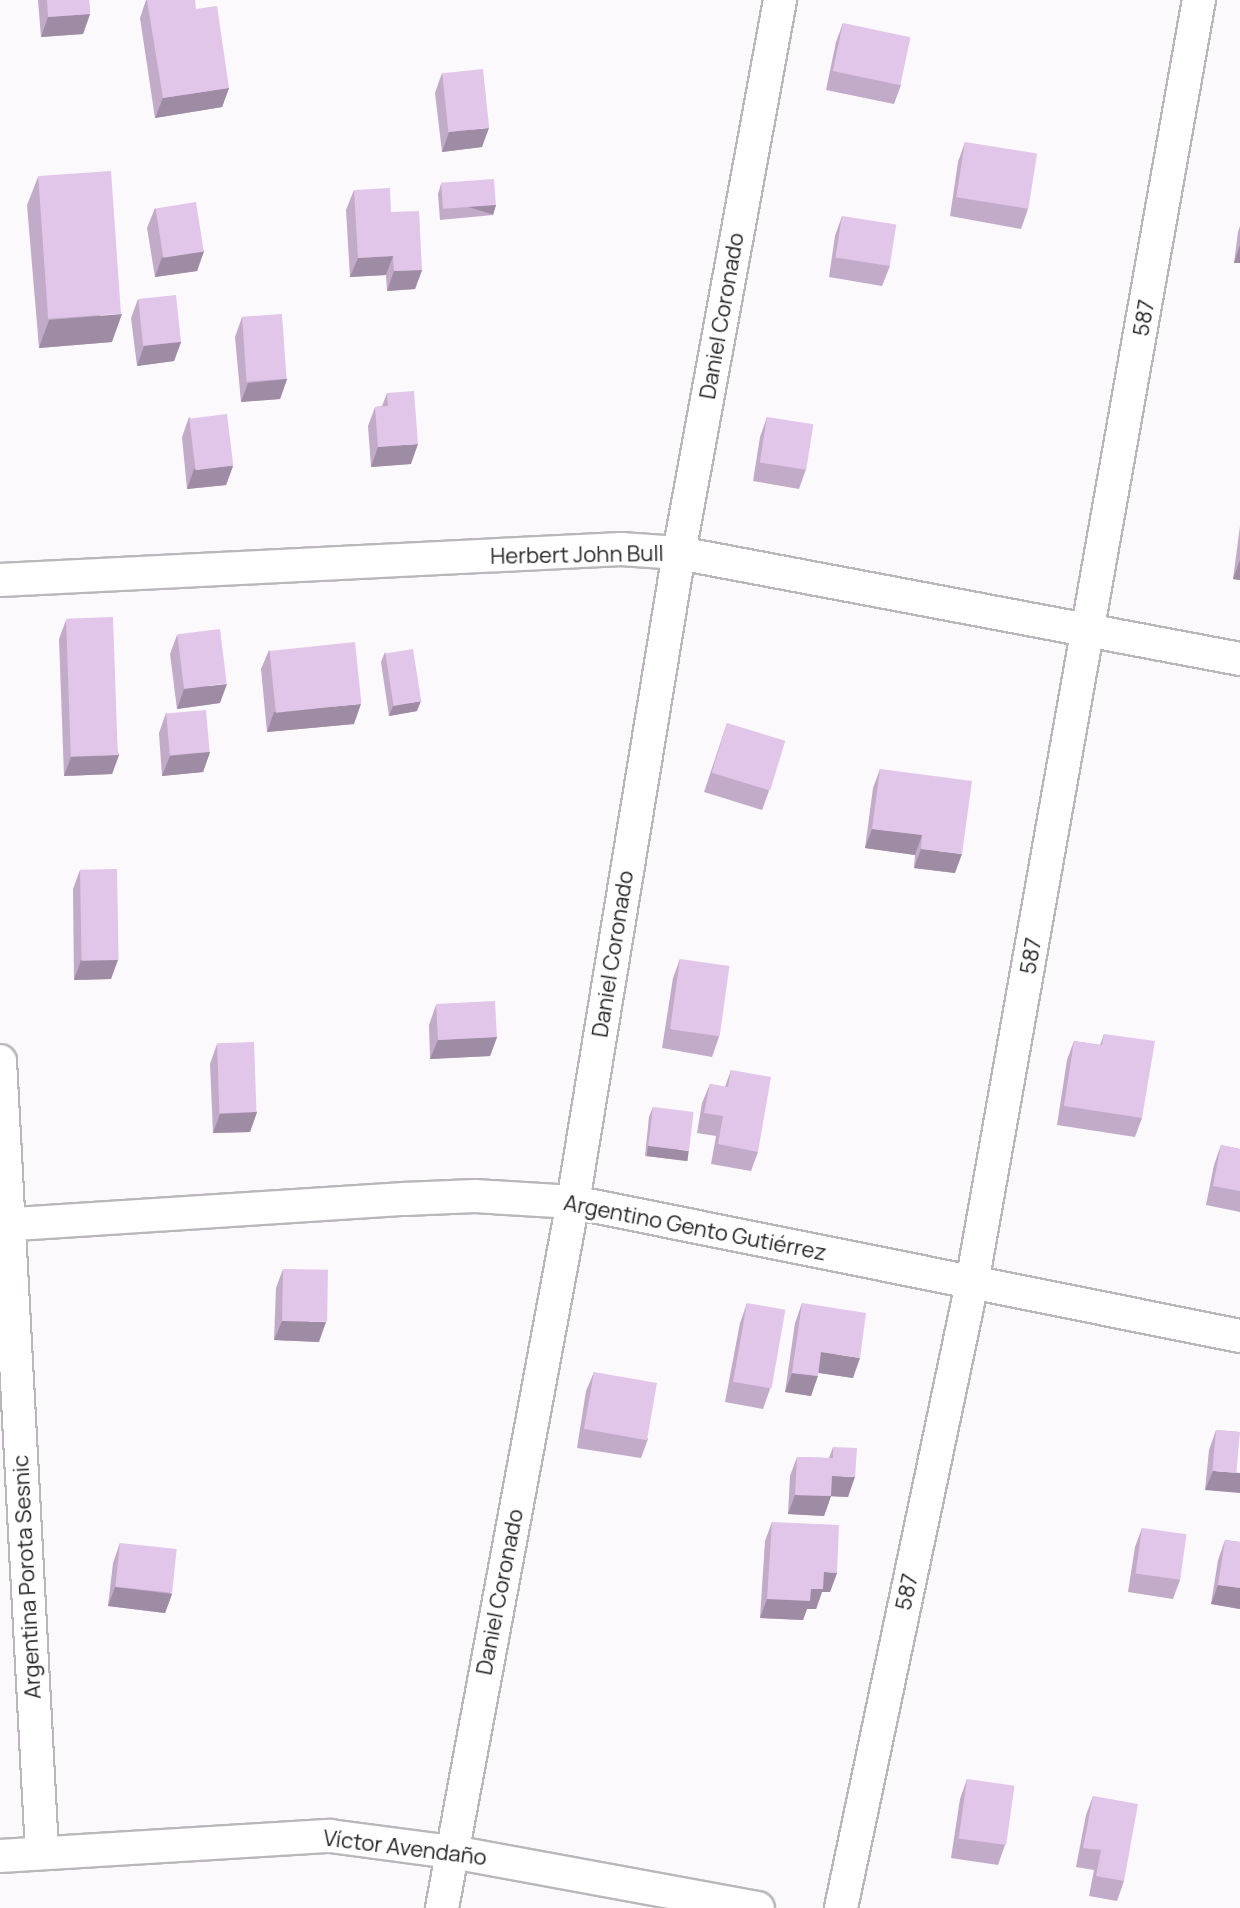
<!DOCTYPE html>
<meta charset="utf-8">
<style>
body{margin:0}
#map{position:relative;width:1240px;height:1908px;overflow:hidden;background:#fbf9fc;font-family:Manrope,sans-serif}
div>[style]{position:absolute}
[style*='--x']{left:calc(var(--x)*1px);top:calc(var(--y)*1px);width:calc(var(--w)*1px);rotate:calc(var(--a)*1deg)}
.roads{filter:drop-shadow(2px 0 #b9b7ba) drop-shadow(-2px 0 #b9b7ba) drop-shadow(0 2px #b9b7ba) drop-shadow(0 -2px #b9b7ba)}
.street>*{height:32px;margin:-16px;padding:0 16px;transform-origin:16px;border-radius:16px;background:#fff}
.wall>*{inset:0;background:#c2aac9}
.shaded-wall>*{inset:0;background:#9e8ba4;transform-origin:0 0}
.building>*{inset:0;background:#e2c6ea;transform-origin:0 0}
span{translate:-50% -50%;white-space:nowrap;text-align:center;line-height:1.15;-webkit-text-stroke:6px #fff;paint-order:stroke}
.street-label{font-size:22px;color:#252525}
</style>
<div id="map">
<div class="roads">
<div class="street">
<i style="--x:0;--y:580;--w:622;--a:-2.86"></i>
<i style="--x:621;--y:549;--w:58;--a:3.9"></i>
<i style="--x:679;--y:553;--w:571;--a:10.7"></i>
<i style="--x:0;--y:1061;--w:793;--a:86.96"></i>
<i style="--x:0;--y:1225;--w:405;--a:-3.7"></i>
<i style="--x:404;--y:1199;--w:71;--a:-2.4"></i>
<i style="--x:475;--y:1196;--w:98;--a:3.5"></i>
<i style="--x:573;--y:1202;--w:680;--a:11.36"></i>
<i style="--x:0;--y:1856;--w:331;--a:-3.5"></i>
<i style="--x:330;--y:1836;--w:123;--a:7.5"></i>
<i style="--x:452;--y:1852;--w:311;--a:10.4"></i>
<i style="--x:442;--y:1908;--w:718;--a:-79.49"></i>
<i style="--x:573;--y:1202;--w:658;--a:-80.72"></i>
<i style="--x:679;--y:553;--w:562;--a:-79.65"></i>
<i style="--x:841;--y:1908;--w:639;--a:-78.16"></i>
<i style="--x:972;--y:1283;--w:1303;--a:-79.97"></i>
</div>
</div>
<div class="wall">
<i style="clip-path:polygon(38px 0,89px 0,90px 14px,83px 34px,41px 37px)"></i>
<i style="clip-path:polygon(146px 0,196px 9px,229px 88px,222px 107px,155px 118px,140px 18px)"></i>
<i style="clip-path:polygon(843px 23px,901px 85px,894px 104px,826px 90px,836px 42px)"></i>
<i style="clip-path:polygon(442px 73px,482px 147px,442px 152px,435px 93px)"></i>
<i style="clip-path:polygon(965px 142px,1028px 209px,1021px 229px,950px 216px,958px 162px)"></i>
<i style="clip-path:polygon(38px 177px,112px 342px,39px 348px,27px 205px)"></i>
<i style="clip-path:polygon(441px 184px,496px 205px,493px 215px,440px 220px,438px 194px)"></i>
<i style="clip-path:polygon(354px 190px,391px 212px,422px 270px,415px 289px,387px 291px,386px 275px,350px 277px,346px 210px)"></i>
<i style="clip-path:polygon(155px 208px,204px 251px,197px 271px,155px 277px,147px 228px)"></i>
<i style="clip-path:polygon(842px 216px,890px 266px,882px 286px,829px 277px,835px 236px)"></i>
<i style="clip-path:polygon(1240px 226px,1240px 263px,1234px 263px,1238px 232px)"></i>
<i style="clip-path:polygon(138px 299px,181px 342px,174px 361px,137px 366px,131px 318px)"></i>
<i style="clip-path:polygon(242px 317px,287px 379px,280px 399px,241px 402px,235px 337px)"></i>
<i style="clip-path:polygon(387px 393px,411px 464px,371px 467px,368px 426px,375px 407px,382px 406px)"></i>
<i style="clip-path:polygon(189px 417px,233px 466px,226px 485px,187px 489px,182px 437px)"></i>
<i style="clip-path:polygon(767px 417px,806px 469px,799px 489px,753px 481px,760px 437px)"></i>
<i style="clip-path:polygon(1240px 526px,1240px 580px,1233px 579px)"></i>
<i style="clip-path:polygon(66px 620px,119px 755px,112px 774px,64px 776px,59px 639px)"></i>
<i style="clip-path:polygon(177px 635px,220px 703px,177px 709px,170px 654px)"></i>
<i style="clip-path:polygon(269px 650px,354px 724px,267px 732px,261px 669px)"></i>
<i style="clip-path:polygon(385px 652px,417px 711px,389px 716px,381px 662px)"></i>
<i style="clip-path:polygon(166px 713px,210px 752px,203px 772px,162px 776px,159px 733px)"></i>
<i style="clip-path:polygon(727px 723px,769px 791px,762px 810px,704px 792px)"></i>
<i style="clip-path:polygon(880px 769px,955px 873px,914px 868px,915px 855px,865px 848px,873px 788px)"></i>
<i style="clip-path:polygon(80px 870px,111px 979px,74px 980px,73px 889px)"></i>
<i style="clip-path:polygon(680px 959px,719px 1037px,712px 1057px,662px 1048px,673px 978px)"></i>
<i style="clip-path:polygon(436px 1005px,497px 1037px,490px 1056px,430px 1059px,429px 1025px)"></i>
<i style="clip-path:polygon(1104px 1034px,1142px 1118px,1135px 1137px,1057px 1125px,1067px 1060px,1074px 1041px,1100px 1045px)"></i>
<i style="clip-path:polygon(217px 1044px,257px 1112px,250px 1132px,213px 1133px,210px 1064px)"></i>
<i style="clip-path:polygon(731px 1070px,758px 1152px,751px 1171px,711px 1164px,716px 1136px,697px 1133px,702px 1103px,710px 1084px,725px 1087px)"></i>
<i style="clip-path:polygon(653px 1107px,686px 1161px,645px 1156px,649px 1117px)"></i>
<i style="clip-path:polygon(1221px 1145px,1240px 1149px,1240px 1212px,1206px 1205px,1214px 1165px)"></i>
<i style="clip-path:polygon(283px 1269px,319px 1342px,274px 1340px,276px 1288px)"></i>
<i style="clip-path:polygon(747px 1303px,770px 1389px,763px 1409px,725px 1402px,740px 1323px)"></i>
<i style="clip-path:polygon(802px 1303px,853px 1378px,818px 1373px,811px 1396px,785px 1392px,795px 1323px)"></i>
<i style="clip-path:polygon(594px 1372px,648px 1439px,641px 1458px,577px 1448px,586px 1391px)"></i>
<i style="clip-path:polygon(1216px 1430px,1240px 1432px,1205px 1490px,1209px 1450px)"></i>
<i style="clip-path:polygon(833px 1447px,848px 1497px,831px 1496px,824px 1516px,788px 1514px,790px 1476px,797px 1457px,829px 1458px)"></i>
<i style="clip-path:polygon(772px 1522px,837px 1573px,830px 1592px,822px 1592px,816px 1609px,807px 1609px,803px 1620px,760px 1618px,765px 1541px)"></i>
<i style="clip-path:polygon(1142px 1528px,1180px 1580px,1173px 1599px,1128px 1592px,1135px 1547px)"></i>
<i style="clip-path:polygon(1225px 1540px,1240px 1542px,1240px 1609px,1211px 1604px,1218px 1560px)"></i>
<i style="clip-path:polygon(120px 1543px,172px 1594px,165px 1613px,108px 1606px,113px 1563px)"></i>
<i style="clip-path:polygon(967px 1779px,1005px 1845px,998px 1865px,951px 1858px,960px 1799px)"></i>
<i style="clip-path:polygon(1093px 1796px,1124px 1881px,1117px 1901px,1089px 1896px,1094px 1870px,1076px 1867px,1086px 1815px)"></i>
</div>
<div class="shaded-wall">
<i style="clip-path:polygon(90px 14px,83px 34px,41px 37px,48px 17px)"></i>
<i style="clip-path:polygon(229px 88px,222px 107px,155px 118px,163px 98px)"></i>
<i style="clip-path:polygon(489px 128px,482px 147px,442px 152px,449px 132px)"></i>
<i style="left:496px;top:205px;width:10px;height:53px;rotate:107deg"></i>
<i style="clip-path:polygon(1240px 245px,1240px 263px,1234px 263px)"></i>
<i style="clip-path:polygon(204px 251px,197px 271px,155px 277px,162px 257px)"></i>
<i style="clip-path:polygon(393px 256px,386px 275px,350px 277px,358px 258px)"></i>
<i style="clip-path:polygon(422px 270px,415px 289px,387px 291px,394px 271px)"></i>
<i style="clip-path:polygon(122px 314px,112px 342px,39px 348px,49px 320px)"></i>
<i style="clip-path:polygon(181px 342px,174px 361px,137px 366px,144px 346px)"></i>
<i style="clip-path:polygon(287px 379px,280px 399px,241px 402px,248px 383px)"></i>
<i style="clip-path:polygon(418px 444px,411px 464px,371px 467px,378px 447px)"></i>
<i style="clip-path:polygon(233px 466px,226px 485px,187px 489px,194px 469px)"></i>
<i style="clip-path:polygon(1240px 560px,1240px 580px,1233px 579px)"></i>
<i style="clip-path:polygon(227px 684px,220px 703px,177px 709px,184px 689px)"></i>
<i style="clip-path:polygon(421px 701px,417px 711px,389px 716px,393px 706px)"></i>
<i style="clip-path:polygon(361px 704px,354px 724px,267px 732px,274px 712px)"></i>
<i style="clip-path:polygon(210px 752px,203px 772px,162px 776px,170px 756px)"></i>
<i style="clip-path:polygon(119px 755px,112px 774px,64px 776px,71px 757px)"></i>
<i style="clip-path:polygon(872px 829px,922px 835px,915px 855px,865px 848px)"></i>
<i style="clip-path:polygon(921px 849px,962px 854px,955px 873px,914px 868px)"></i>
<i style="clip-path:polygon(81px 960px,118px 960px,111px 979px,74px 980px)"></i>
<i style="clip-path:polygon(497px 1037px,490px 1056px,430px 1059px,438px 1040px)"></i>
<i style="clip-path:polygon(257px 1112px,250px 1132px,213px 1133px,220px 1114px)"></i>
<i style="left:648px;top:1146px;width:41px;height:10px;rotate:7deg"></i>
<i style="clip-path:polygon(282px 1321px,326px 1322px,319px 1342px,274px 1340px)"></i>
<i style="clip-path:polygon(821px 1352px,860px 1358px,853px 1378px,814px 1372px)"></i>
<i style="clip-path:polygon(792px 1373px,818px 1376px,811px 1396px,785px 1392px)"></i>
<i style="clip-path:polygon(1213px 1471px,1240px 1473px,1240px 1493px,1205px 1490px)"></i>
<i style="clip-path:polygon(832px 1476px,855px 1477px,848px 1497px,825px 1496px)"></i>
<i style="clip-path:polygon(795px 1495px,831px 1496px,824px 1516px,788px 1514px)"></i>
<i style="clip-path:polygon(824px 1572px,837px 1573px,830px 1592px,822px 1592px,816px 1609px,807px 1609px,803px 1620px,760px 1618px,767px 1599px,811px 1589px)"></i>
<i style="clip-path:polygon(1218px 1585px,1240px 1588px,1240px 1609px,1211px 1604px)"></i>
<i style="clip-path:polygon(115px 1587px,172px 1594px,165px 1613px,108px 1606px)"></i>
</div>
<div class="building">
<i style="clip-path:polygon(47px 0,89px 0,90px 14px,48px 17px)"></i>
<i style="clip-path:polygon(147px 0,195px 0,196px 9px,217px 6px,229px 88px,163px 98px)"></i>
<i style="left:843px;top:23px;width:69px;height:49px;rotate:12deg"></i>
<i style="left:483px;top:69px;width:59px;height:41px;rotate:84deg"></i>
<i style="left:965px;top:142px;width:73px;height:56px;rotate:9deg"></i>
<i style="left:111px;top:171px;width:143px;height:73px;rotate:86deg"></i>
<i style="left:494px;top:179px;width:26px;height:53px;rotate:86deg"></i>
<i style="clip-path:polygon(390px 188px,391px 212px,419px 211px,422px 270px,394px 271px,393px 256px,358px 258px,354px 190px)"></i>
<i style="left:196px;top:202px;width:50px;height:41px;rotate:81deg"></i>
<i style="left:842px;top:216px;width:55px;height:42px;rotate:9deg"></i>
<i style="left:176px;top:295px;width:47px;height:38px;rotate:84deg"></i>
<i style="left:282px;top:314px;width:65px;height:40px;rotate:86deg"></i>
<i style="clip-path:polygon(414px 391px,418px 444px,378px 447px,375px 407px,388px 406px,387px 393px)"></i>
<i style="left:227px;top:414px;width:52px;height:38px;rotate:83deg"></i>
<i style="left:767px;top:417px;width:47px;height:46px;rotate:9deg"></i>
<i style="left:113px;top:617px;width:138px;height:47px;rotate:88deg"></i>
<i style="left:220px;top:629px;width:55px;height:43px;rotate:83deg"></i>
<i style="left:355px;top:642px;width:62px;height:86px;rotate:84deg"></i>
<i style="left:413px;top:649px;width:53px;height:28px;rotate:81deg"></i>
<i style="left:206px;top:710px;width:42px;height:40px;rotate:85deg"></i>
<i style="left:727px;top:723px;width:61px;height:52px;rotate:17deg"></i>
<i style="clip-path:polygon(880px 769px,972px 781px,962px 854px,921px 849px,922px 835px,872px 829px)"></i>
<i style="left:117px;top:869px;width:91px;height:37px;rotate:89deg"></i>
<i style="left:680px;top:959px;width:50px;height:71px;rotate:8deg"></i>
<i style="left:495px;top:1001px;width:36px;height:59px;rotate:87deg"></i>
<i style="clip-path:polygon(1104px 1034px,1155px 1041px,1142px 1118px,1064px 1106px,1074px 1041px,1102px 1045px)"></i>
<i style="left:254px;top:1042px;width:70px;height:37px;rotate:88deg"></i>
<i style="clip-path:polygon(731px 1070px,771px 1077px,758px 1152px,718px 1144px,723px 1116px,704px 1113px,710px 1084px,728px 1087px)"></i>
<i style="left:653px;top:1107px;width:41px;height:39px;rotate:7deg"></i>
<i style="clip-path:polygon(1221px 1145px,1240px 1149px,1240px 1191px,1213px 1186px)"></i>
<i style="left:283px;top:1269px;width:45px;height:52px;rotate:1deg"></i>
<i style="left:747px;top:1303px;width:39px;height:80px;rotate:10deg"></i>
<i style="clip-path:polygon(802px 1303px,866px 1313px,860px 1358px,821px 1352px,818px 1376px,792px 1373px)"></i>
<i style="left:594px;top:1372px;width:64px;height:58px;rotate:10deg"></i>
<i style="left:1216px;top:1430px;width:24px;height:41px;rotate:5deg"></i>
<i style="clip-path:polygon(833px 1447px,857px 1448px,855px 1477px,832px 1476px,831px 1496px,795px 1495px,797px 1457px,833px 1458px)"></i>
<i style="clip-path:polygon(772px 1522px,839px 1525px,837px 1573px,824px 1572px,823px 1589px,811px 1589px,810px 1601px,767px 1599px)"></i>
<i style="left:1142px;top:1528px;width:45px;height:46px;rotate:8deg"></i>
<i style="clip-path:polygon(1225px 1540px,1240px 1542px,1240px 1588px,1218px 1585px)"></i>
<i style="left:120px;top:1543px;width:57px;height:44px;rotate:6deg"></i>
<i style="left:967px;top:1779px;width:48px;height:60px;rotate:8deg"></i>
<i style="clip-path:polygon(1093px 1796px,1138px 1804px,1124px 1881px,1096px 1876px,1101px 1850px,1083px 1848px)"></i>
</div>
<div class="street-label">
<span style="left:722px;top:316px;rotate:-80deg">Daniel Coronado</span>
<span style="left:1144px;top:318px;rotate:-80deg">587</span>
<span style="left:577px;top:555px;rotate:-1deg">Herbert John Bull</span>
<span style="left:613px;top:954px;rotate:-81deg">Daniel Coronado</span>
<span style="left:1031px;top:956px;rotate:-80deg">587</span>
<span style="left:695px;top:1228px;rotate:11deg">Argentino Gento Gutiérrez</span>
<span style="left:27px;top:1577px;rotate:-93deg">Argentina Porota Sesnic</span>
<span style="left:500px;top:1592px;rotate:-79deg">Daniel Coronado</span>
<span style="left:907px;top:1592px;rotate:-78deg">587</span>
<span style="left:405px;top:1848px;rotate:7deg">Víctor Avendaño</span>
</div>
</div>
